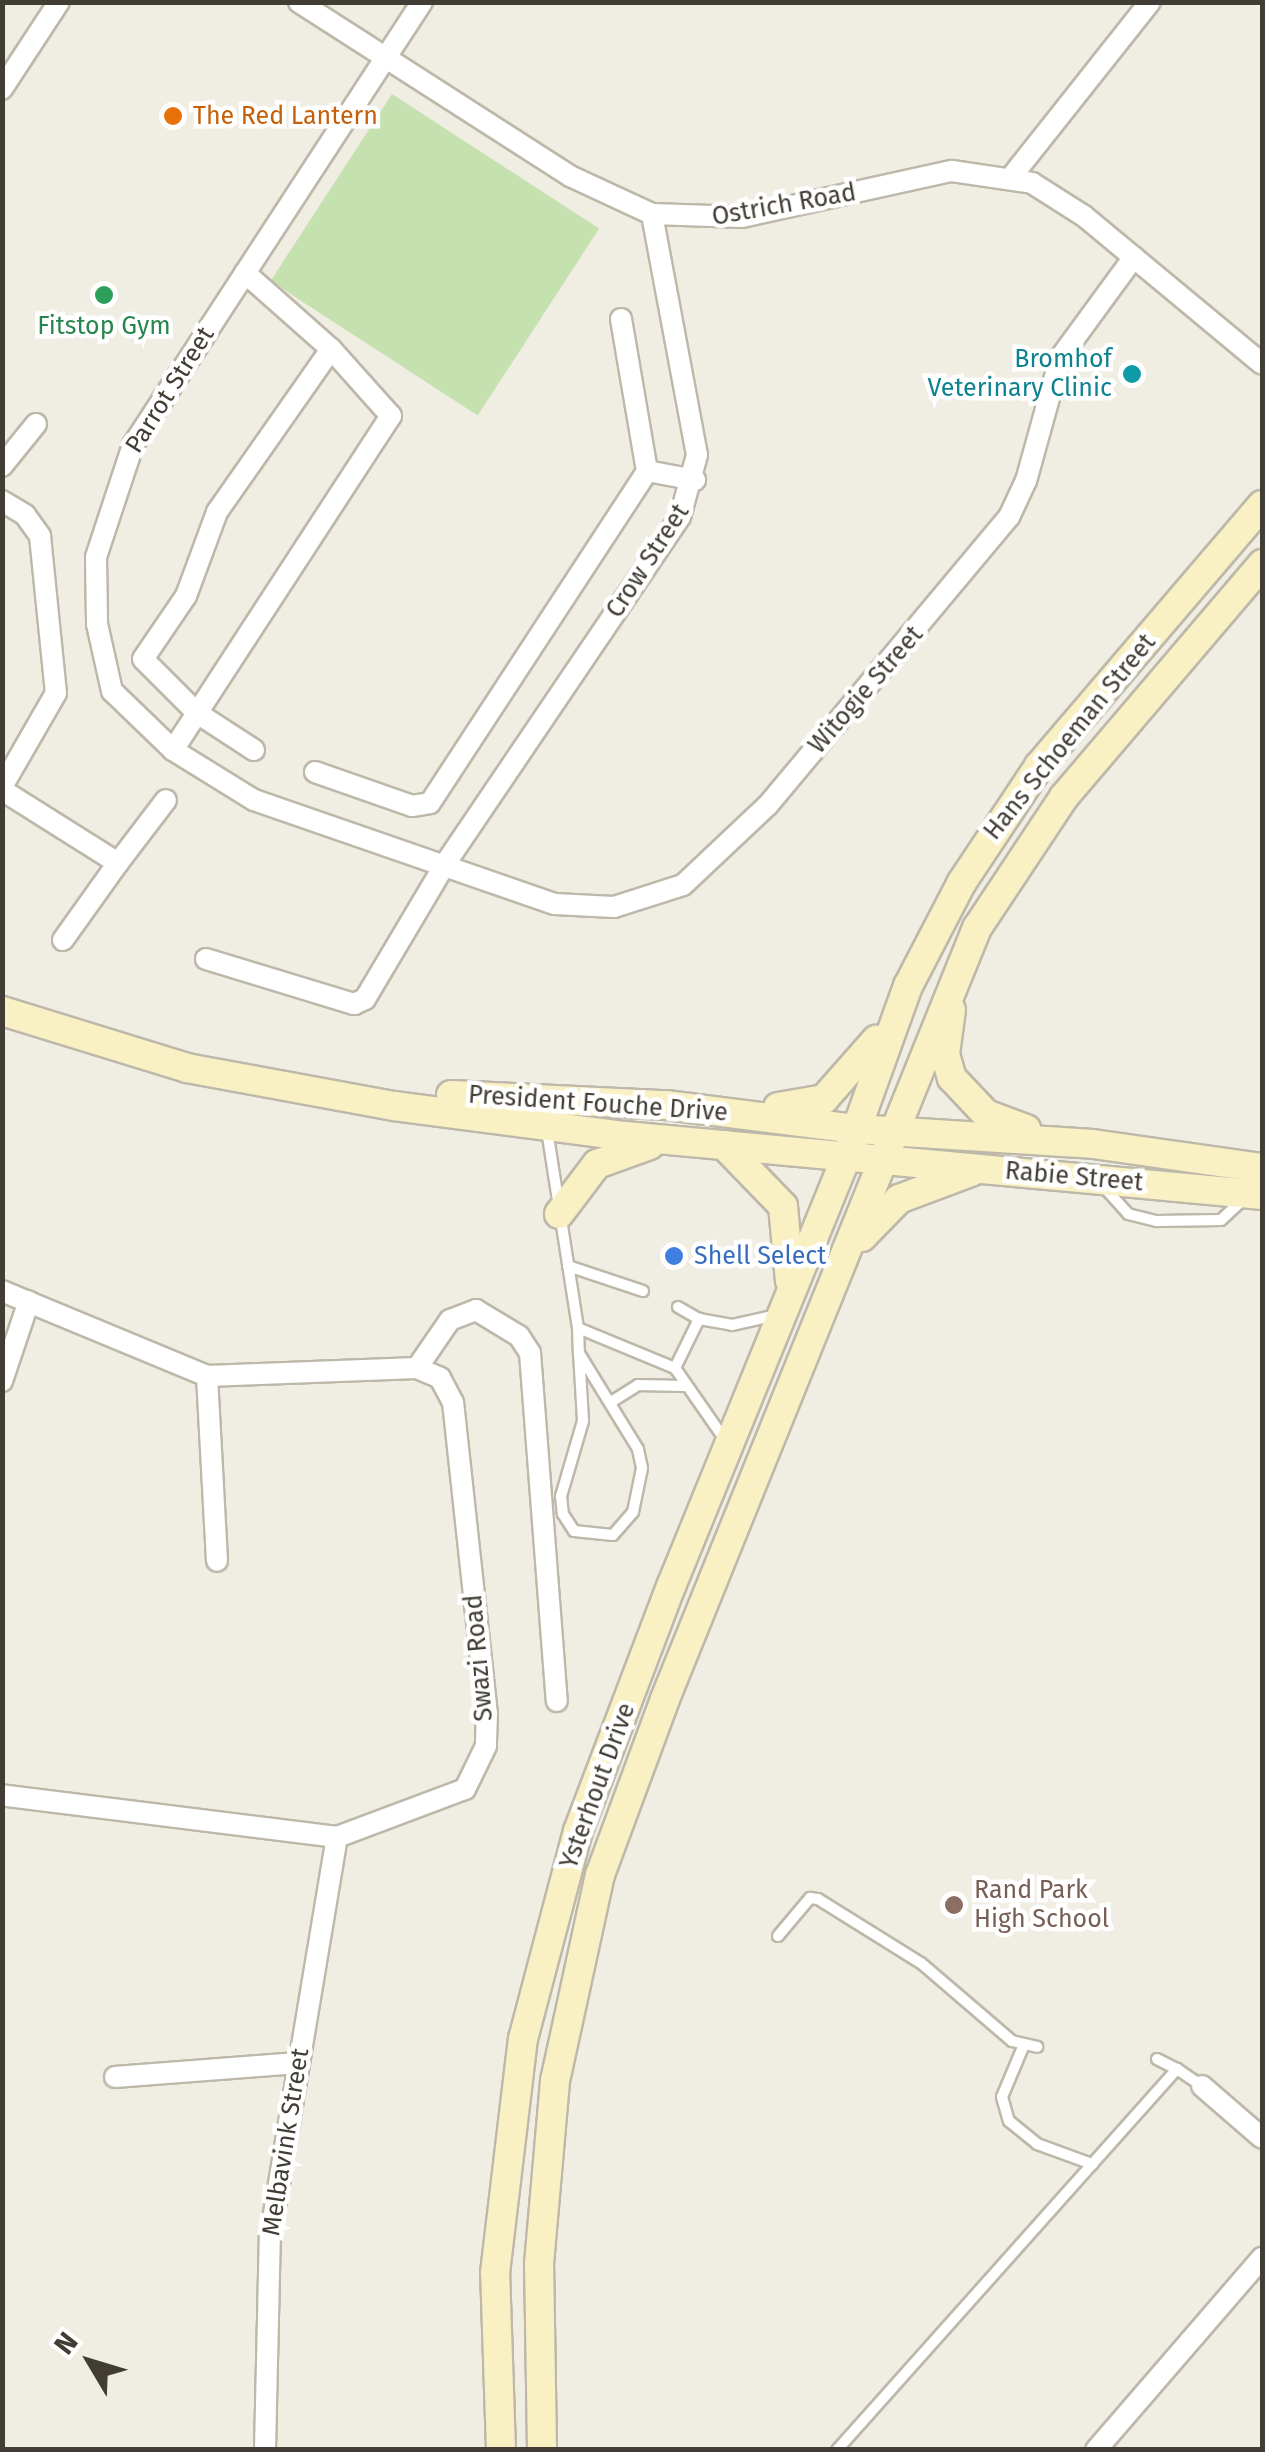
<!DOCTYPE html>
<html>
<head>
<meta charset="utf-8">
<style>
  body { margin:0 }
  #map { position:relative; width:1265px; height:2452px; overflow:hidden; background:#f0ede3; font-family:"Fira Sans",sans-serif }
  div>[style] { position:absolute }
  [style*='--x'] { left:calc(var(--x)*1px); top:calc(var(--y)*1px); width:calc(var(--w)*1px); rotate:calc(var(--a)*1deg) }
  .green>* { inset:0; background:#c5e1af; transform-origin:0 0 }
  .roads { filter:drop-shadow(2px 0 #bdb8aa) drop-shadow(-2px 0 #bdb8aa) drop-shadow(0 2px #bdb8aa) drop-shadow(0 -2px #bdb8aa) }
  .lane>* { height:10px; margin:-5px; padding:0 5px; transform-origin:5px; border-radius:5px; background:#fff }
  .street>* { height:20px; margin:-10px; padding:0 10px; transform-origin:10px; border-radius:10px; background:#fff }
  .secondary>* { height:28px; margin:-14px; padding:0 14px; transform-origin:14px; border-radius:14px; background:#f9f1c4 }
  .dots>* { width:28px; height:28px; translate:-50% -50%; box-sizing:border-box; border:5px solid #fff; border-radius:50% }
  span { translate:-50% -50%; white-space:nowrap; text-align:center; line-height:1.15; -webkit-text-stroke:9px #fff; paint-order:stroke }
  .food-label { font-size:25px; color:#c56008 }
  .left { translate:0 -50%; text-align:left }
  .street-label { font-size:25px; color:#413d34 }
  .leisure-label { font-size:25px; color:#27864d }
  .culture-label { font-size:25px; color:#0d838f }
  .right { translate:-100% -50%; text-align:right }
  .shop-label { font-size:25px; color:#366cbe }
  .education-label { font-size:25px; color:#785e54 }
  .frame { position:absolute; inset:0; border:5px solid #413d34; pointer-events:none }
  .north { position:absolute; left:40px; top:2312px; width:100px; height:100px; -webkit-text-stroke:8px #fff; paint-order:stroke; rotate:308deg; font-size:28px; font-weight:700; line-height:40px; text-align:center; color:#413d34 }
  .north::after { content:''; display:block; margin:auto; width:35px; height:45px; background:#413d34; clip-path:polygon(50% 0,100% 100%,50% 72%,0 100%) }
</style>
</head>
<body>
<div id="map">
  <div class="green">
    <div style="left:392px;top:94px;width:247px;height:223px;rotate:33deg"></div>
  </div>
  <div class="roads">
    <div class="lane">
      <div style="--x:547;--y:1130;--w:200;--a:81.1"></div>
      <div style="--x:578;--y:1328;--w:105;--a:22.4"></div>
      <div style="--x:675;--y:1368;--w:88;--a:55.2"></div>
      <div style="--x:1104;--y:1187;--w:36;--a:48"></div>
      <div style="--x:1128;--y:1214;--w:30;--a:14"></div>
      <div style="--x:1157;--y:1221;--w:64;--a:-0.9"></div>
      <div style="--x:1221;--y:1220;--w:33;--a:-43"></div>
      <div style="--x:568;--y:1266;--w:79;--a:18.4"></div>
      <div style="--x:678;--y:1307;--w:24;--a:30"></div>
      <div style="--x:578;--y:1328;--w:25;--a:88"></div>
      <div style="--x:579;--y:1353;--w:68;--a:86.6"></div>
      <div style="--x:583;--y:1421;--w:78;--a:106.3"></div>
      <div style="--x:561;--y:1496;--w:18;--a:84"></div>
      <div style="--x:563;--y:1514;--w:20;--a:57"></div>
      <div style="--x:574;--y:1531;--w:39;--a:6"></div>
      <div style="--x:613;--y:1535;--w:30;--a:-49"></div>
      <div style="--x:633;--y:1512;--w:45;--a:-78.4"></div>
      <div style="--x:642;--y:1468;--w:19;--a:-102"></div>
      <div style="--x:638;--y:1449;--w:113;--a:-121.6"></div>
      <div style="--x:675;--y:1368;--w:55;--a:-63.9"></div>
      <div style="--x:699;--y:1319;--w:34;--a:10"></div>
      <div style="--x:732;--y:1325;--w:46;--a:-12.5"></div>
      <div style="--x:611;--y:1402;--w:32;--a:-32"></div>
      <div style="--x:638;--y:1385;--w:47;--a:1.2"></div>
      <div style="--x:778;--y:1936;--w:50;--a:-49.9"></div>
      <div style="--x:810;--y:1898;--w:8;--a:7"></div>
      <div style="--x:818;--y:1899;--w:121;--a:31.9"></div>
      <div style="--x:921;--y:1963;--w:120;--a:40.6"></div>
      <div style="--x:1012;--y:2041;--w:26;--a:13"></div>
      <div style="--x:1023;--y:2047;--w:54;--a:112.8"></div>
      <div style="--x:1002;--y:2097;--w:25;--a:74"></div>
      <div style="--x:1009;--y:2121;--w:36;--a:39"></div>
      <div style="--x:1037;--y:2144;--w:59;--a:20"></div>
      <div style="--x:1157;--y:2059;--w:22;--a:27"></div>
      <div style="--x:837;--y:2450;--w:511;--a:-48.25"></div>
      <div style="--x:1177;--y:2069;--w:30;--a:34"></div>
    </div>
    <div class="street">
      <div style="--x:299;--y:2;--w:322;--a:32.7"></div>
      <div style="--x:570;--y:176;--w:90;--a:24.9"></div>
      <div style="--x:652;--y:214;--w:90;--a:1.9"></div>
      <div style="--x:742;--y:217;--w:215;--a:-12.4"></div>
      <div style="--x:952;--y:171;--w:81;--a:8.5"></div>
      <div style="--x:1032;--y:183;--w:62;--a:32.4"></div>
      <div style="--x:1084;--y:216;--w:231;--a:39.7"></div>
      <div style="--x:422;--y:2;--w:529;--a:123.12"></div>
      <div style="--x:133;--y:445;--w:118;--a:108.3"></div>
      <div style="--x:96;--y:557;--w:67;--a:89.1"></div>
      <div style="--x:97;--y:624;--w:69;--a:77.4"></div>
      <div style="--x:112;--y:691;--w:85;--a:44"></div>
      <div style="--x:173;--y:750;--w:95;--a:31.7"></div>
      <div style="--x:254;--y:800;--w:318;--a:19.1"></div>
      <div style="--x:555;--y:904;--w:59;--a:2.9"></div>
      <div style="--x:614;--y:907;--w:72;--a:-17.7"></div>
      <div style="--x:683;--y:885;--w:117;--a:-43.3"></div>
      <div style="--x:768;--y:805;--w:376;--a:-50.1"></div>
      <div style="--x:1009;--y:517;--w:40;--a:-65"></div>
      <div style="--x:1026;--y:481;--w:128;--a:-74.5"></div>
      <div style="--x:1060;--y:358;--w:125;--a:-53.8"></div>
      <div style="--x:2;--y:89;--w:104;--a:-56.8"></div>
      <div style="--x:1012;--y:176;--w:222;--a:-51.6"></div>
      <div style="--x:621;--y:319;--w:154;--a:80.3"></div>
      <div style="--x:647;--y:471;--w:49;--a:10.6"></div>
      <div style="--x:2;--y:466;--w:54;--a:-51"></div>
      <div style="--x:2;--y:501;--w:27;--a:31"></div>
      <div style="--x:25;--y:515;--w:26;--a:54"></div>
      <div style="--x:40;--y:536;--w:158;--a:84.2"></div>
      <div style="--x:56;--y:693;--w:108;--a:119.9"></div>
      <div style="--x:173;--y:750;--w:399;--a:-56.9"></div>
      <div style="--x:391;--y:416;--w:90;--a:-131.8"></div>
      <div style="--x:331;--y:349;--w:115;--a:-138.5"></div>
      <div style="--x:254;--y:750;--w:68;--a:-147"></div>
      <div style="--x:197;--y:713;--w:76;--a:-135"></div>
      <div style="--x:143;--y:659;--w:76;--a:-55.7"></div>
      <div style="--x:186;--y:596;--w:90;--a:-69.7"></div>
      <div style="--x:217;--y:512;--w:199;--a:-55"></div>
      <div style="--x:315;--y:772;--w:103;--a:19.3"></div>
      <div style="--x:412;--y:806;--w:18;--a:-9"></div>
      <div style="--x:430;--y:803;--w:397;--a:-56.8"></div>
      <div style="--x:2;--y:790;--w:137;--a:32.2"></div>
      <div style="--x:118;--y:863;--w:79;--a:-52.7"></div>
      <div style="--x:63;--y:940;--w:95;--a:-54.5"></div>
      <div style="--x:206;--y:959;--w:155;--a:16.9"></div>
      <div style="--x:354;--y:1004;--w:12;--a:-24"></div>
      <div style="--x:365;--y:999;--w:157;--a:-59.3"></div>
      <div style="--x:445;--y:864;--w:419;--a:-55.9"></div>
      <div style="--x:680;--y:517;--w:64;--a:-74.7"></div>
      <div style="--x:697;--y:455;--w:245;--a:-100.6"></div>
      <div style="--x:2;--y:1291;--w:222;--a:22.5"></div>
      <div style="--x:207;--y:1376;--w:210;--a:-2.2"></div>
      <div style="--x:417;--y:1368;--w:25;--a:23"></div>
      <div style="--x:440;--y:1378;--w:27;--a:62"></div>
      <div style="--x:453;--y:1402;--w:313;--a:83.8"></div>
      <div style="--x:487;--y:1713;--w:33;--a:92"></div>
      <div style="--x:486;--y:1746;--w:48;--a:116"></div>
      <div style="--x:465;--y:1789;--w:137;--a:159.4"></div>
      <div style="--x:337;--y:1837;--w:338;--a:-172.9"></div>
      <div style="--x:417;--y:1368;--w:58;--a:-55.5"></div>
      <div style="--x:450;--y:1320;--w:28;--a:-21"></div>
      <div style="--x:476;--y:1310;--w:50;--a:31.2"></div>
      <div style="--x:519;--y:1336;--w:20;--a:57"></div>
      <div style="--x:530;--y:1353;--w:349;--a:85.6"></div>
      <div style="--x:207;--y:1376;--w:185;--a:86.9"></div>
      <div style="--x:2;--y:1381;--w:84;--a:-71.4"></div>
      <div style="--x:115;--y:2077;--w:183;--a:-4.4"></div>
      <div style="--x:1202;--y:2086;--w:79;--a:40.9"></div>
      <div style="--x:265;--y:2450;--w:213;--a:-88.7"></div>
      <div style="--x:270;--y:2237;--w:406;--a:-80.5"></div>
      <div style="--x:1096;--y:2450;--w:254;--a:-49.2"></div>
    </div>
    <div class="secondary">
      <div style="--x:951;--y:1010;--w:44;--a:97.8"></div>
      <div style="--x:945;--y:1054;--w:25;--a:74"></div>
      <div style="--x:952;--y:1078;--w:50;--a:46.6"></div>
      <div style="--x:986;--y:1114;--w:43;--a:20.6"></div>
      <div style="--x:2;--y:1011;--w:194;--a:17.1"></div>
      <div style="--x:187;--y:1068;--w:210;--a:10.4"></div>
      <div style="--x:394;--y:1106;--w:233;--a:7.4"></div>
      <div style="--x:625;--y:1136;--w:640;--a:5.29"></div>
      <div style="--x:451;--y:1095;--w:215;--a:2.7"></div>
      <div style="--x:666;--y:1105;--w:192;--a:7.2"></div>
      <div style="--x:856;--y:1129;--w:237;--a:3.6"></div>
      <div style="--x:1093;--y:1144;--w:171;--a:8.1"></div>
      <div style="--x:778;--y:1107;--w:47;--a:-9.9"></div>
      <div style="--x:824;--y:1099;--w:79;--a:-48.6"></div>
      <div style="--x:724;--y:1145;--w:85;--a:46"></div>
      <div style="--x:783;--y:1206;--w:75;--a:84.7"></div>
      <div style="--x:559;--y:1214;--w:63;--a:-52.8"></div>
      <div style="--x:597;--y:1164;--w:56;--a:-19.7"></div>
      <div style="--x:862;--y:1237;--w:53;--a:-45.8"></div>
      <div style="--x:899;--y:1199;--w:79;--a:-20.7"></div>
      <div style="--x:501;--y:2450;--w:177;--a:-91.9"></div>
      <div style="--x:495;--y:2273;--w:236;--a:-83.2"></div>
      <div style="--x:523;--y:2039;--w:215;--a:-75.2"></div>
      <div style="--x:578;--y:1831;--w:264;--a:-69.2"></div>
      <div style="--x:672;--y:1584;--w:460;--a:-67.8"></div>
      <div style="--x:846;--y:1158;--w:183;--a:-70.2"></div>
      <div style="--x:908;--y:986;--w:117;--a:-62.6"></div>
      <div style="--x:962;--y:882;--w:139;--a:-56.4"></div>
      <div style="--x:1039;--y:766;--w:343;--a:-49.5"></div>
      <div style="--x:542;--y:2450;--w:186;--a:-90.9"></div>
      <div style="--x:539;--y:2264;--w:184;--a:-85"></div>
      <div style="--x:555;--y:2081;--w:211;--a:-77.7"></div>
      <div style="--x:600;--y:1875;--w:188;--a:-69.7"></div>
      <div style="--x:665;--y:1699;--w:832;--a:-67.97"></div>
      <div style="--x:977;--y:928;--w:157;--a:-56.4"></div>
      <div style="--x:1064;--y:797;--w:306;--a:-49.6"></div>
    </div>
  </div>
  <div class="dots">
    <div style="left:173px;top:116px;background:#e8710a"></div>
    <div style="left:104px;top:295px;background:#2e9e5b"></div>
    <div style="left:1132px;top:374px;background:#0f9aa8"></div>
    <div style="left:674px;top:1256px;background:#3f7fe0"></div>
    <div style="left:954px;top:1905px;background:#8d6e63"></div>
  </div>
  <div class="food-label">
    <span class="left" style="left:193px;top:116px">The Red Lantern</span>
  </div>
  <div class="street-label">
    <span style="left:784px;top:205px;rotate:-10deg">Ostrich Road</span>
    <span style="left:170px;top:390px;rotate:-58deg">Parrot Street</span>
    <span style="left:648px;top:561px;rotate:-57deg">Crow Street</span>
    <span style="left:866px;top:690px;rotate:-49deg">Witogie Street</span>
    <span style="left:1070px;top:737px;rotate:-51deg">Hans Schoeman Street</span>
    <span style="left:598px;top:1104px;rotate:4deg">President Fouche Drive</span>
    <span style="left:1074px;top:1177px;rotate:5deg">Rabie Street</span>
    <span style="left:479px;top:1658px;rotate:-95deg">Swazi Road</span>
    <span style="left:598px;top:1786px;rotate:-70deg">Ysterhout Drive</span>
    <span style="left:286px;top:2142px;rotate:-81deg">Melbavink Street</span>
  </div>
  <div class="leisure-label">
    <span style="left:104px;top:326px">Fitstop Gym</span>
  </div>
  <div class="culture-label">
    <span class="right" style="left:1112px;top:374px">Bromhof<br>Veterinary Clinic</span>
  </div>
  <div class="shop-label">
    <span class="left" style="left:694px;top:1256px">Shell Select</span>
  </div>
  <div class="education-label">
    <span class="left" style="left:974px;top:1905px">Rand Park<br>High School</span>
  </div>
  <div class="frame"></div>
  <div class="north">N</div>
</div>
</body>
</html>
